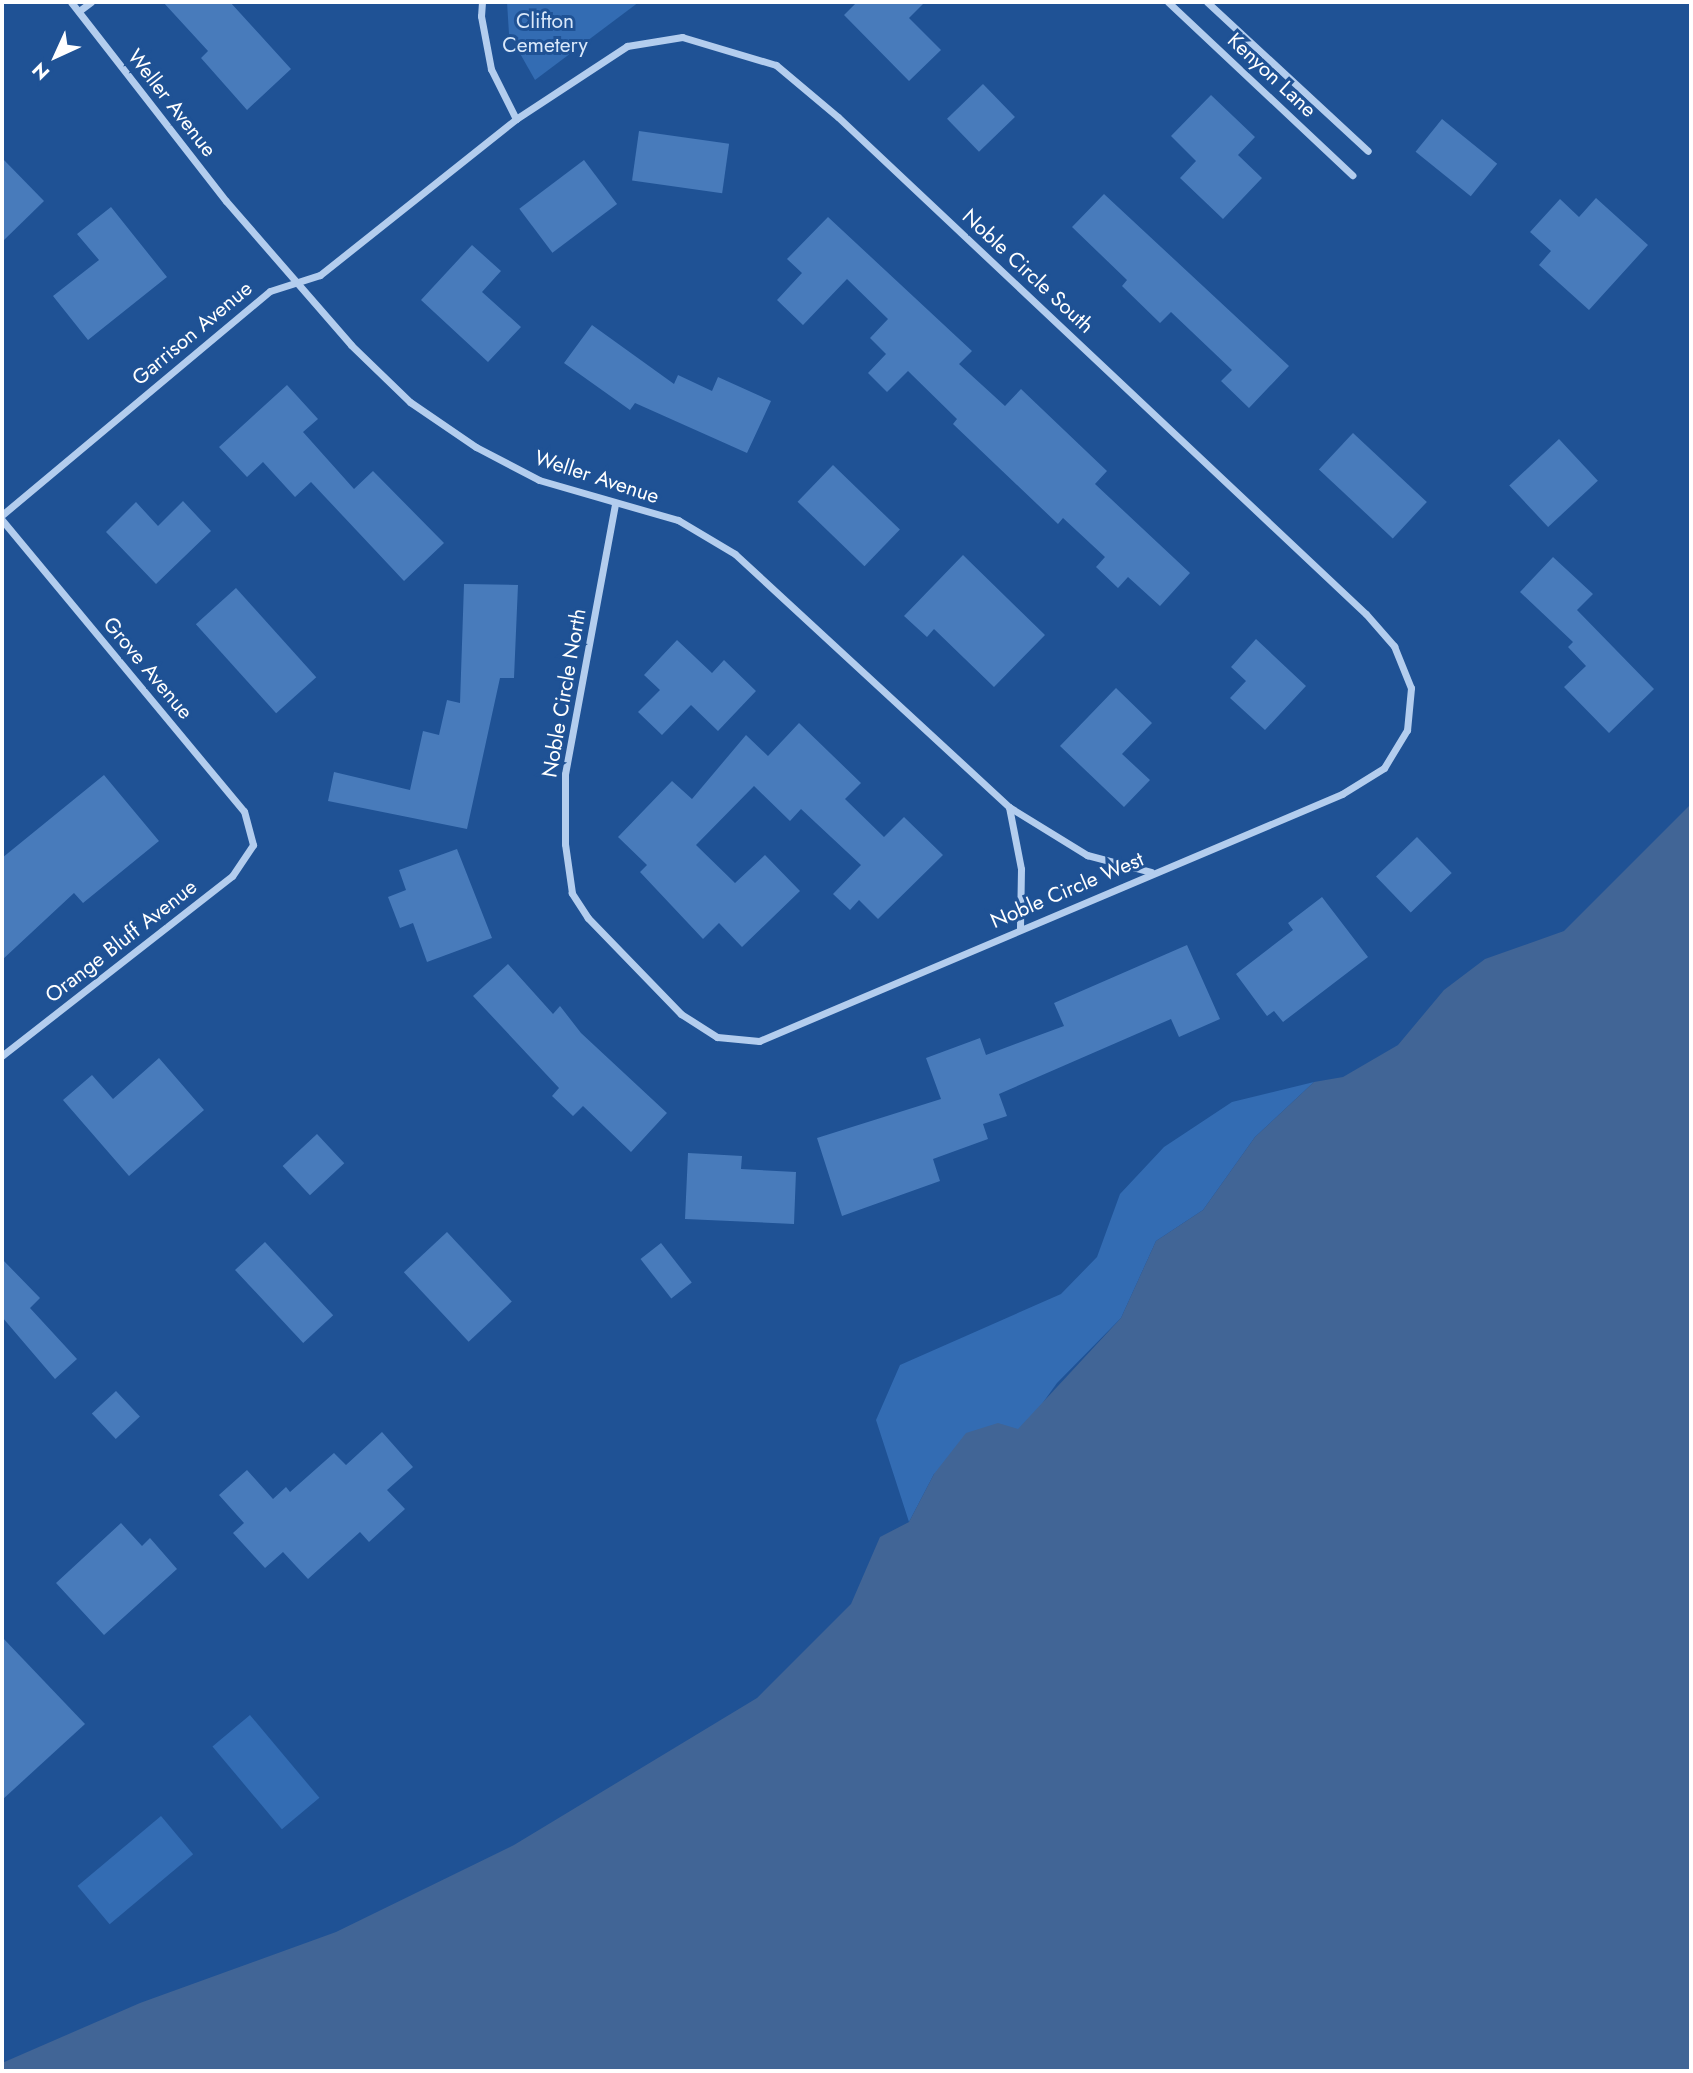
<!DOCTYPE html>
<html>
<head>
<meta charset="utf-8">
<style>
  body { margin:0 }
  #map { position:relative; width:1693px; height:2073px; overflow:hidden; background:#1f5295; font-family:Jost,sans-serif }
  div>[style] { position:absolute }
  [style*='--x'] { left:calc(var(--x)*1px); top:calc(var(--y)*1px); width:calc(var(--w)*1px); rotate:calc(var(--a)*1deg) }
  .green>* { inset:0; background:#336cb3; transform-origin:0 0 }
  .water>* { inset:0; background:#416596 }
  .building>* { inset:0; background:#487bbb; transform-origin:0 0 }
  .street>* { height:7px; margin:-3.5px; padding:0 3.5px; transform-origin:3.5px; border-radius:3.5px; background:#b3cdee }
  span { translate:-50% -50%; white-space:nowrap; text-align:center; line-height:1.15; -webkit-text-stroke:6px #1f5295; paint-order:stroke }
  .park-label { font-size:21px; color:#d9e8fa }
  .street-label { font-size:21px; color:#fff }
  .frame { position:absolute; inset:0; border:4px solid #fff; pointer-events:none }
  .north { position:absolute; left:21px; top:21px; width:70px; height:70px; -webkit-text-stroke:5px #1f5295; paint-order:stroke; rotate:225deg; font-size:19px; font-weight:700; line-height:28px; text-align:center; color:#fff }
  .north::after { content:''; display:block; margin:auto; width:24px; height:32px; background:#fff; clip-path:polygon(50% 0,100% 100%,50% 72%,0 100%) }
</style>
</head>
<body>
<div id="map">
  <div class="green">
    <div style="clip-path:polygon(507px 2px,639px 2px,535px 80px,509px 34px)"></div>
    <div style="clip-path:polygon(1314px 1082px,1255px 1137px,1203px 1210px,1156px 1241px,1121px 1318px,1057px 1383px,1034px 1415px,1018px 1430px,934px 1474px,909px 1522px,876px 1420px,900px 1365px,1061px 1294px,1097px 1257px,1120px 1194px,1164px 1147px,1232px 1102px)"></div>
    <div style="left:250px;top:1715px;width:108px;height:49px;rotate:50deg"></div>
    <div style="left:161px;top:1816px;width:50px;height:109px;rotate:50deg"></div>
  </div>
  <div class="water">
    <div style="clip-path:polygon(1691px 804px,1691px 2071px,2px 2071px,2px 2063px,140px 2003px,336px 1932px,514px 1845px,757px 1698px,851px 1604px,880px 1537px,909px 1522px,934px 1474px,966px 1433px,998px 1423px,1018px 1429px,1121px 1318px,1156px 1241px,1203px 1210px,1255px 1137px,1314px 1082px,1343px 1077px,1398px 1045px,1444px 990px,1485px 959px,1564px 931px)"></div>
  </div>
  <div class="building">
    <div style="clip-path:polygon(163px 2px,230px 2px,291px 69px,247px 110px,201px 58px,208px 51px)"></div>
    <div style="clip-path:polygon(857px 2px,925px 2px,909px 18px,941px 50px,909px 81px,844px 15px)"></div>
    <div style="left:983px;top:84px;width:46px;height:50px;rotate:46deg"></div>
    <div style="clip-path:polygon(1211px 95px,1255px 137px,1238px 155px,1262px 178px,1223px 219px,1180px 178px,1196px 161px,1171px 136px)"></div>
    <div style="left:1442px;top:119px;width:71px;height:42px;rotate:39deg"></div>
    <div style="left:639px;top:131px;width:91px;height:50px;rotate:8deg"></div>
    <div style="clip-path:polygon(2px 158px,44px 201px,2px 242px)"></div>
    <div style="left:584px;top:160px;width:55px;height:81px;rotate:53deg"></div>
    <div style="clip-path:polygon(1104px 194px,1289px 366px,1249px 408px,1221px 381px,1232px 370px,1171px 312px,1160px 323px,1122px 286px,1127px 280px,1072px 227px)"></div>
    <div style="clip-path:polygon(1596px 198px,1648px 245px,1589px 310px,1539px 265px,1551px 251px,1530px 232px,1560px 199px,1579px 217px)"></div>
    <div style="clip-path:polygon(111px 207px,167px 277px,88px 340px,53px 296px,99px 260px,77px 234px)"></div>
    <div style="clip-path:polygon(828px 217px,972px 351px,959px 364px,1005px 406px,1021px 389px,1107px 471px,1095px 484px,1190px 573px,1160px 606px,1128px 577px,1118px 588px,1096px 567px,1105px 557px,1063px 518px,1058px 524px,953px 424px,957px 419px,908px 371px,887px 392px,868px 373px,886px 354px,870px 338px,888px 319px,847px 279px,803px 325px,777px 300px,802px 273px,787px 259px)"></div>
    <div style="clip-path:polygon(472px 245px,501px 271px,482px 292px,521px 327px,488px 362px,421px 300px)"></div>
    <div style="clip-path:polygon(592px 325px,674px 384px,678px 375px,712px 391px,718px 377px,771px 401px,747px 453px,635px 403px,630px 410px,564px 363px)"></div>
    <div style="clip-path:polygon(287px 385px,318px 419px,303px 432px,354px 489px,373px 471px,444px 543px,404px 581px,311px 482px,295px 497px,263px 462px,247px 477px,219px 447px)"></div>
    <div style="left:1353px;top:433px;width:101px;height:50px;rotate:43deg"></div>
    <div style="left:1559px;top:439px;width:57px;height:68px;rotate:47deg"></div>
    <div style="left:833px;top:465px;width:93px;height:51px;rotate:44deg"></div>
    <div style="clip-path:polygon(183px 501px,211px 531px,156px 584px,106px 532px,136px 502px,158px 526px)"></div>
    <div style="clip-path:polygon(963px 555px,1045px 635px,994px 687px,934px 629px,927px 637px,904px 616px)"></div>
    <div style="clip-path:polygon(1553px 557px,1593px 594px,1577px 610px,1654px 689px,1609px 733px,1564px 687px,1586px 666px,1568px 647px,1573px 642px,1520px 592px)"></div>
    <div style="clip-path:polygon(464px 584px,518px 585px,514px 678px,500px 678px,467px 829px,328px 801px,334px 772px,410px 790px,423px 731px,439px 735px,447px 700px,460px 703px)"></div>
    <div style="left:236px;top:588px;width:120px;height:54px;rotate:48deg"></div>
    <div style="clip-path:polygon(1256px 639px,1306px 686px,1265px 730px,1230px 698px,1246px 681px,1231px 667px)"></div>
    <div style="clip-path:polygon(677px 640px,712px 673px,724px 660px,756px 691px,718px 731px,691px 705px,662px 735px,638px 712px,660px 690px,644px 675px)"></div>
    <div style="clip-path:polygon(1116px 688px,1152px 723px,1122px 754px,1150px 780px,1124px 807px,1060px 746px)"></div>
    <div style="clip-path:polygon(799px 723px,861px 783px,845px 799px,884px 837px,904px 817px,943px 855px,878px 919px,859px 900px,850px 910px,833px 894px,861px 865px,801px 809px,790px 821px,754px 786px,696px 845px,735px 883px,765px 855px,800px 891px,742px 947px,719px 923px,703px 939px,640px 872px,647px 865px,618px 837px,672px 781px,692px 799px,746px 735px,768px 756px)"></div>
    <div style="clip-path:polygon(104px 775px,159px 841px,83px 903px,74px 893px,2px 960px,2px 858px)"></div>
    <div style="left:1417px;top:837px;width:50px;height:57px;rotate:46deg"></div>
    <div style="clip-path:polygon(457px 849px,492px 938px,427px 962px,413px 923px,400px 928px,388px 897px,406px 890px,399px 870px)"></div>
    <div style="clip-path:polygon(1322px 897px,1368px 957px,1283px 1022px,1274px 1011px,1267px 1016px,1236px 974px,1293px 930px,1288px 923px)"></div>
    <div style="clip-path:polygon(1187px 945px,1220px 1019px,1179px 1037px,1171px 1019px,999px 1094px,1007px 1116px,983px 1124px,988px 1139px,933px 1159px,940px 1181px,842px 1216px,817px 1138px,941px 1099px,926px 1058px,980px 1038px,986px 1055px,1064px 1026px,1054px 1003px)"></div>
    <div style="clip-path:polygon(508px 964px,553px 1014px,560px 1006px,581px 1033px,667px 1113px,631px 1152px,583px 1106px,573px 1116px,552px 1096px,559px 1088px,473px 996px)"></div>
    <div style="clip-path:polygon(159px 1058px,204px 1110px,129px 1176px,63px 1100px,92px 1075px,113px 1099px)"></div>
    <div style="left:317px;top:1134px;width:40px;height:47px;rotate:47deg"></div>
    <div style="clip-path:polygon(688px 1153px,742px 1156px,741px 1169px,796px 1172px,794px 1224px,685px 1219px)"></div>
    <div style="left:447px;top:1232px;width:95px;height:59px;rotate:47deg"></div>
    <div style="left:265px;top:1242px;width:100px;height:41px;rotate:47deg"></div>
    <div style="left:661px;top:1243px;width:50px;height:26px;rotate:52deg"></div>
    <div style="clip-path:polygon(2px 1259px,40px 1298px,30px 1308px,77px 1359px,55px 1379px,2px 1317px)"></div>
    <div style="left:116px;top:1391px;width:35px;height:33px;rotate:47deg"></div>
    <div style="clip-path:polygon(382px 1432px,413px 1467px,387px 1490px,405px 1509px,369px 1542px,360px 1532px,308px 1579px,283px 1552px,265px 1568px,233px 1533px,244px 1523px,219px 1495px,247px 1470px,273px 1499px,286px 1487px,290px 1492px,334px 1453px,346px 1465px)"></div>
    <div style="clip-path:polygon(121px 1523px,142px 1546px,150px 1538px,177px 1569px,104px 1635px,56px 1583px)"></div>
    <div style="clip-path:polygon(2px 1637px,85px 1724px,2px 1800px)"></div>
  </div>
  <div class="street">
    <div style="--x:71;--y:2;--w:252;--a:52.1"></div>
    <div style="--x:226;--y:201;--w:191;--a:49"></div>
    <div style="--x:351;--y:345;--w:82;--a:44"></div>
    <div style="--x:410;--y:402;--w:80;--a:34.3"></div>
    <div style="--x:476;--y:447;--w:71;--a:27.6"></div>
    <div style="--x:539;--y:480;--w:145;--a:16.1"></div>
    <div style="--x:678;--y:520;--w:66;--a:30.8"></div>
    <div style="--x:735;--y:554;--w:373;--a:42.7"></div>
    <div style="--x:1009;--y:807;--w:92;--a:31.6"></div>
    <div style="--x:1087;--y:855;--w:66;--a:14.9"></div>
    <div style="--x:482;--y:2;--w:14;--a:94"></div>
    <div style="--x:481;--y:16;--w:54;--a:79.3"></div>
    <div style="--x:491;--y:69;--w:56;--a:63.4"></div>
    <div style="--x:1168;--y:2;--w:253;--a:43.2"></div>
    <div style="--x:1207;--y:2;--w:219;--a:42.8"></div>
    <div style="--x:79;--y:11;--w:15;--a:-37"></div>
    <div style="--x:2;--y:515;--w:349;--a:-39.9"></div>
    <div style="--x:270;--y:291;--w:52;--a:-17.7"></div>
    <div style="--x:320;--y:275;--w:251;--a:-38.5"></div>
    <div style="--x:516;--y:119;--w:133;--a:-33.3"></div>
    <div style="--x:627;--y:46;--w:56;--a:-9.3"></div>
    <div style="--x:682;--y:37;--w:98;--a:16.6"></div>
    <div style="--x:776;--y:65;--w:81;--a:40"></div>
    <div style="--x:838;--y:117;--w:725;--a:43.27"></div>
    <div style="--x:1366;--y:614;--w:43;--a:48.8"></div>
    <div style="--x:1394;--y:646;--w:45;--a:68"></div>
    <div style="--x:1411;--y:688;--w:42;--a:95.4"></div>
    <div style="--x:1407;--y:730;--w:44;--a:121.2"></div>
    <div style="--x:1384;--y:768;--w:49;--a:148.2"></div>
    <div style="--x:1342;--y:794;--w:633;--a:157.04"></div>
    <div style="--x:759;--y:1041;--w:42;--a:-174.6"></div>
    <div style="--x:717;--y:1037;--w:43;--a:-147.4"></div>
    <div style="--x:681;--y:1014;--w:134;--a:-134.1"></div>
    <div style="--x:588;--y:918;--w:30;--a:-123"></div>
    <div style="--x:572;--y:893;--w:49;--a:-98.1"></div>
    <div style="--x:565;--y:844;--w:70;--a:-90"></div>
    <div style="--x:565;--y:774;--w:275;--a:-79.5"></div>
    <div style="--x:2;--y:520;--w:378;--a:50.3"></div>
    <div style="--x:244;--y:811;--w:35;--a:75"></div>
    <div style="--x:253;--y:845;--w:37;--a:124"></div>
    <div style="--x:232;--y:876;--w:292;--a:142"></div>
    <div style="--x:1009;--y:807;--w:63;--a:79"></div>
    <div style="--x:1021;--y:869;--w:60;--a:91"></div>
  </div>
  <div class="park-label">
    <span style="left:545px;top:33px">Clifton<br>Cemetery</span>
  </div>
  <div class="street-label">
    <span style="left:1272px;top:75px;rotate:43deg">Kenyon Lane</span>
    <span style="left:172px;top:103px;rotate:52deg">Weller Avenue</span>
    <span style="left:1028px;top:271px;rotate:43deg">Noble Circle South</span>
    <span style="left:192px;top:333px;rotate:-40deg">Garrison Avenue</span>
    <span style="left:597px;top:477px;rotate:18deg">Weller Avenue</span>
    <span style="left:148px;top:668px;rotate:50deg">Grove Avenue</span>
    <span style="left:564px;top:693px;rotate:-80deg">Noble Circle North</span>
    <span style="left:1067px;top:890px;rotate:-23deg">Noble Circle West</span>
    <span style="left:121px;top:941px;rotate:-38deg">Orange Bluff Avenue</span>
  </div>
  <div class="frame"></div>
  <div class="north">N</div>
</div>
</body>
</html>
